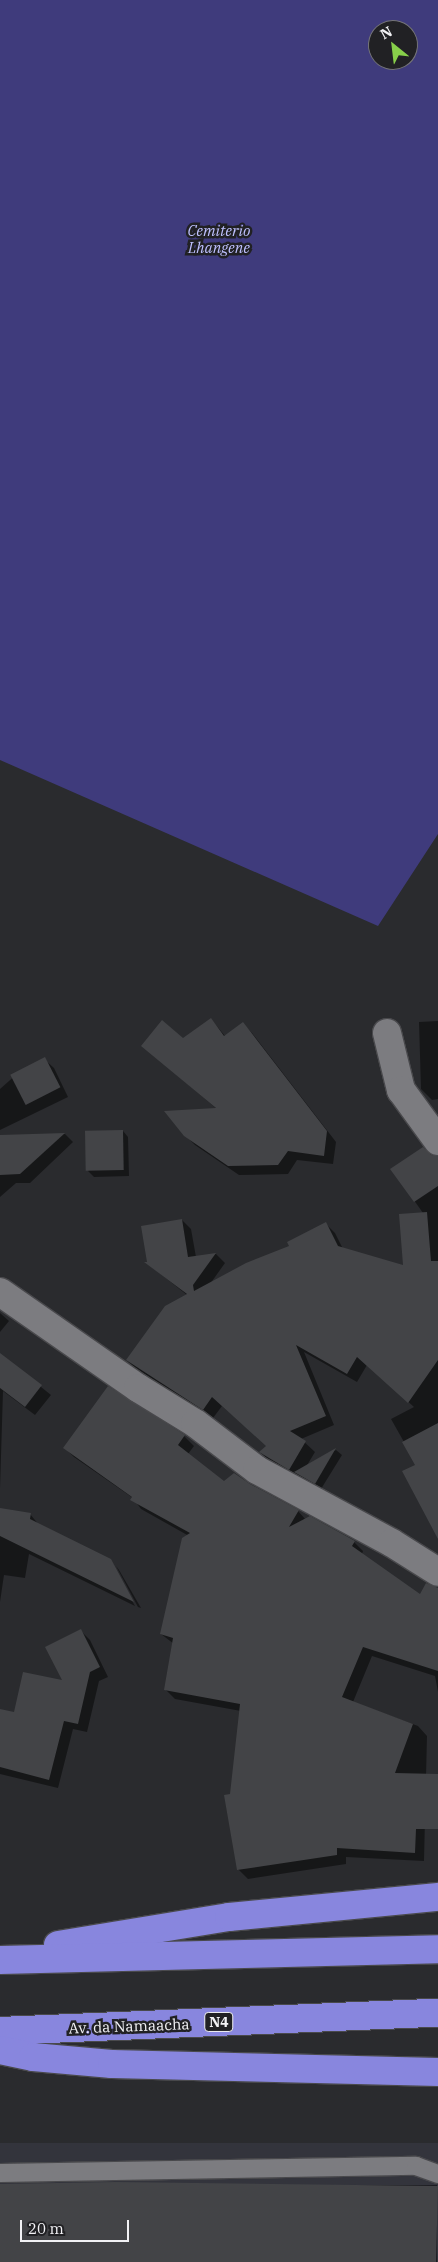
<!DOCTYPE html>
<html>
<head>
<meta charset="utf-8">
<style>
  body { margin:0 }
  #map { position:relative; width:438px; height:2262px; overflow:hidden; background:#2a2b2e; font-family:"IBM Plex Serif",serif }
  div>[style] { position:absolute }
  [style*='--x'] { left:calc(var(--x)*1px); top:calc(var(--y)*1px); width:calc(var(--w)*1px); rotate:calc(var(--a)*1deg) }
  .built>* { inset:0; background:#33343c; transform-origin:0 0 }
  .green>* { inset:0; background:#3f3b7c }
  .shadow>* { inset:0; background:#0007; transform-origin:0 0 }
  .building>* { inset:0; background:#434447; transform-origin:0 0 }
  .roads { filter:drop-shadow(1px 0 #49494c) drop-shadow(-1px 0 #49494c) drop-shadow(0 1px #49494c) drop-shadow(0 -1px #49494c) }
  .lane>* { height:18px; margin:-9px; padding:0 9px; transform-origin:9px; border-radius:9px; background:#7c7c80 }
  .street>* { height:28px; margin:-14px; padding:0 14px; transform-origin:14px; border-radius:14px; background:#7c7c80 }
  .highway>* { height:28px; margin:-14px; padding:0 14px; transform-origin:14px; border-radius:14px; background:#8886de }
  span { translate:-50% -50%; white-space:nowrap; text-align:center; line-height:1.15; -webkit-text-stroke:5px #212124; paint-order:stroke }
  .shield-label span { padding:1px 4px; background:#212124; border:1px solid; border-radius:4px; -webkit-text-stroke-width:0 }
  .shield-label { font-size:14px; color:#f2f2f5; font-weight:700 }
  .park-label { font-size:15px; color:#bec0fe; font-style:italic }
  .street-label { font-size:15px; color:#f2f2f5 }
  .north { position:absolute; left:368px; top:20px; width:50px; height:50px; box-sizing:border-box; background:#212124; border:1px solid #757578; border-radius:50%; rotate:331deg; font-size:14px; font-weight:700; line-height:20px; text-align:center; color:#f2f2f5 }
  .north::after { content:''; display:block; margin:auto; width:18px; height:22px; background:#87cf4a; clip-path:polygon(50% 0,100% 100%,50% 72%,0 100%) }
  .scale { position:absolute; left:20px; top:2220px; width:109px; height:22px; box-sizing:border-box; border:2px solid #f2f2f5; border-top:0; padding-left:6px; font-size:15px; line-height:18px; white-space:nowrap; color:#f2f2f5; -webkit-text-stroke:4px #212124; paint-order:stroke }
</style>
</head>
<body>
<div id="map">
  <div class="built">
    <div style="left:0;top:2143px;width:438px;height:119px"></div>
  </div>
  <div class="green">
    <div style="clip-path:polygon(evenodd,0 0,438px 0,438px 834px,378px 926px,0 760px,0 0,378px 30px,408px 30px,408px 60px,378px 60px,378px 30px)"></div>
  </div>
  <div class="shadow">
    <div style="clip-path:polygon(211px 1019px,225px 1036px,243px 1024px,252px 1033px,336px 1142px,333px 1164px,297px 1160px,288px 1174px,239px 1175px,195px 1145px,185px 1135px,217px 1109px,143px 1046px,183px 1039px)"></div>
    <div style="clip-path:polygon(438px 1021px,438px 1099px,432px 1100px,421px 1089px,419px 1022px)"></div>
    <div style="clip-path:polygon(44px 1059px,54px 1068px,68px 1097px,0 1130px,0 1089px,18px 1073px)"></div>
    <div style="clip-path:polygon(123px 1131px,128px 1137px,129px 1176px,94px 1177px,88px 1171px)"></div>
    <div style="clip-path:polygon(65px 1134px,73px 1142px,30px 1183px,16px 1183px,0 1197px,0 1137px)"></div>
    <div style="clip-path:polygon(438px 1166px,438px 1536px,417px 1465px,391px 1419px,414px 1407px,367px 1365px,357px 1382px,304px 1352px,334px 1425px,301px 1439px,315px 1452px,306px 1467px,336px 1450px,342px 1455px,321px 1489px,270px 1461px,260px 1452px,267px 1446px,222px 1406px,213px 1418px,137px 1370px,127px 1360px,187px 1295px,147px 1263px,182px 1220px,191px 1229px,196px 1257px,216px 1254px,225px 1263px,210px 1284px,291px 1247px,326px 1224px,335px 1233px,343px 1249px,405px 1267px,423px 1213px,392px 1169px)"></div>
    <div style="clip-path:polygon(0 1313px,9px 1321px,0 1332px)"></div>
    <div style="clip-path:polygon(0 1354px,51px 1395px,35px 1415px,3px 1391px,0 1489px)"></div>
    <div style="clip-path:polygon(108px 1388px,184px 1436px,194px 1446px,188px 1454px,224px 1483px,249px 1485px,298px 1511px,306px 1520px,354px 1542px,363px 1551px,362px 1554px,420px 1596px,438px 1589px,438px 1692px,435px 1676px,372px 1656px,353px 1702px,418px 1726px,427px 1736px,424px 1861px,346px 1857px,346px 1864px,248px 1879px,238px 1869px,231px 1795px,241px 1711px,175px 1699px,165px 1689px,174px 1644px,161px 1634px,189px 1536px,141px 1509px,133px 1498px,74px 1457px,65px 1448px)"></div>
    <div style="clip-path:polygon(0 1510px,30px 1514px,39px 1525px,110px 1560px,114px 1565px,112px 1565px,135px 1606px,29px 1554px,25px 1578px,4px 1575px,0 1602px)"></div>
    <div style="clip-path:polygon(116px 1566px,119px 1570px,141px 1608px,138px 1607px)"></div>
    <div style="clip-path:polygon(81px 1631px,90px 1640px,108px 1677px,99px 1681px,87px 1732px,73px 1729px,58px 1788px,0 1774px,0 1710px,14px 1714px,64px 1682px)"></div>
    <div style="left:0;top:2185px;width:437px;height:77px"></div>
  </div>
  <div class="building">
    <div style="clip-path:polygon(211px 1018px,224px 1036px,243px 1022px,327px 1131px,324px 1156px,288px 1151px,278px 1165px,228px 1166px,184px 1136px,164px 1111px,216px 1108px,141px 1046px,162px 1020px,183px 1038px)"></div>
    <div style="left:45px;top:1057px;width:34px;height:39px;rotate:63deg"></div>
    <div style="left:123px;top:1130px;width:40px;height:38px;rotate:89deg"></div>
    <div style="clip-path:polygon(65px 1133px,20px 1174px,0 1175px,0 1135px)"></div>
    <div style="clip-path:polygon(423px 1147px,431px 1155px,438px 1156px,438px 1186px,414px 1202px,390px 1169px)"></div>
    <div style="clip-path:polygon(427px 1212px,431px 1261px,438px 1261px,438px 1360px,408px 1403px,357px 1357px,347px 1374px,296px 1345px,326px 1416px,290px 1431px,306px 1441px,289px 1470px,259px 1452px,266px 1446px,212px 1397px,203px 1410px,126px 1360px,165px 1306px,187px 1294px,144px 1262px,147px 1262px,141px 1226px,182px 1219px,188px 1257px,216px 1253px,193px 1285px,194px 1291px,246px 1263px,289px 1246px,287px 1242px,326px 1222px,338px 1246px,403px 1265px,399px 1214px)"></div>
    <div style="clip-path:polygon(0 1353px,42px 1385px,25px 1407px,0 1388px)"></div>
    <div style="clip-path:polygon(108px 1386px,185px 1435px,178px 1445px,224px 1481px,234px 1473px,250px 1484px,299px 1510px,289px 1527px,310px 1516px,355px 1541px,352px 1546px,420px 1594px,426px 1583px,438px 1588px,438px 1671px,363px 1647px,342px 1697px,413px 1724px,395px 1773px,438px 1774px,438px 1829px,416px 1829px,415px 1853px,337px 1848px,337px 1855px,237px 1870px,224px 1795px,230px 1794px,240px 1704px,164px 1690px,173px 1638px,160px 1634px,182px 1538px,190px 1533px,130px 1500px,132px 1497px,63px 1448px)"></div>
    <div style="clip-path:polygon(438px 1423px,438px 1539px,402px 1471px,415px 1465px,402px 1442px)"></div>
    <div style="clip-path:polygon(336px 1448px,315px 1484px,294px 1472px)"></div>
    <div style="clip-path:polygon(0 1508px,31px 1513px,30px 1519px,111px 1559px,134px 1602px,0 1536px)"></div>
    <div style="clip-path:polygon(81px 1629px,100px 1667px,90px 1672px,78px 1724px,64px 1721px,49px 1780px,0 1767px,0 1709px,14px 1712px,23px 1672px,62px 1680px,45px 1647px)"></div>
    <div style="clip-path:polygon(116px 2182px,438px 2186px,436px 2262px,0 2262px,0 2184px)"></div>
  </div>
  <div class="roads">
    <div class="lane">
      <div style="--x:0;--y:2173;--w:416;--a:-1"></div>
      <div style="--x:416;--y:2166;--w:23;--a:20"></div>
    </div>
    <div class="street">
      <div style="--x:387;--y:1033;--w:59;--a:76.2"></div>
      <div style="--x:401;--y:1090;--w:63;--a:54"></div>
      <div style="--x:0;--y:1292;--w:168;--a:34.8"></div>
      <div style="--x:138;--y:1388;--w:67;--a:31.6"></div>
      <div style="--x:195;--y:1423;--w:78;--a:37.2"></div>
      <div style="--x:257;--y:1470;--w:153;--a:28.4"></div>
      <div style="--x:392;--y:1543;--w:54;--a:32.2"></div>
    </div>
    <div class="highway">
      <div style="--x:58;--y:1945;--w:173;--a:-9.3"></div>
      <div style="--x:229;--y:1917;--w:210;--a:-5.5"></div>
      <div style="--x:0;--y:1960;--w:438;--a:-1.4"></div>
      <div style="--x:0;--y:2031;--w:438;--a:-2.4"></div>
      <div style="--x:0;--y:2050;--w:34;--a:12"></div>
      <div style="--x:33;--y:2057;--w:79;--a:5.1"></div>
      <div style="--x:112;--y:2064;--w:326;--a:1.4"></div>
    </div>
  </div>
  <div class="shield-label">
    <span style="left:219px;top:2022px">N4</span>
  </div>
  <div class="park-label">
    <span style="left:219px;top:239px">Cemiterio<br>Lhangene</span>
  </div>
  <div class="street-label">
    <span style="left:129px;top:2026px;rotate:-2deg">Av. da Namaacha</span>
  </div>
  <div class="north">N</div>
  <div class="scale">20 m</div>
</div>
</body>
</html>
